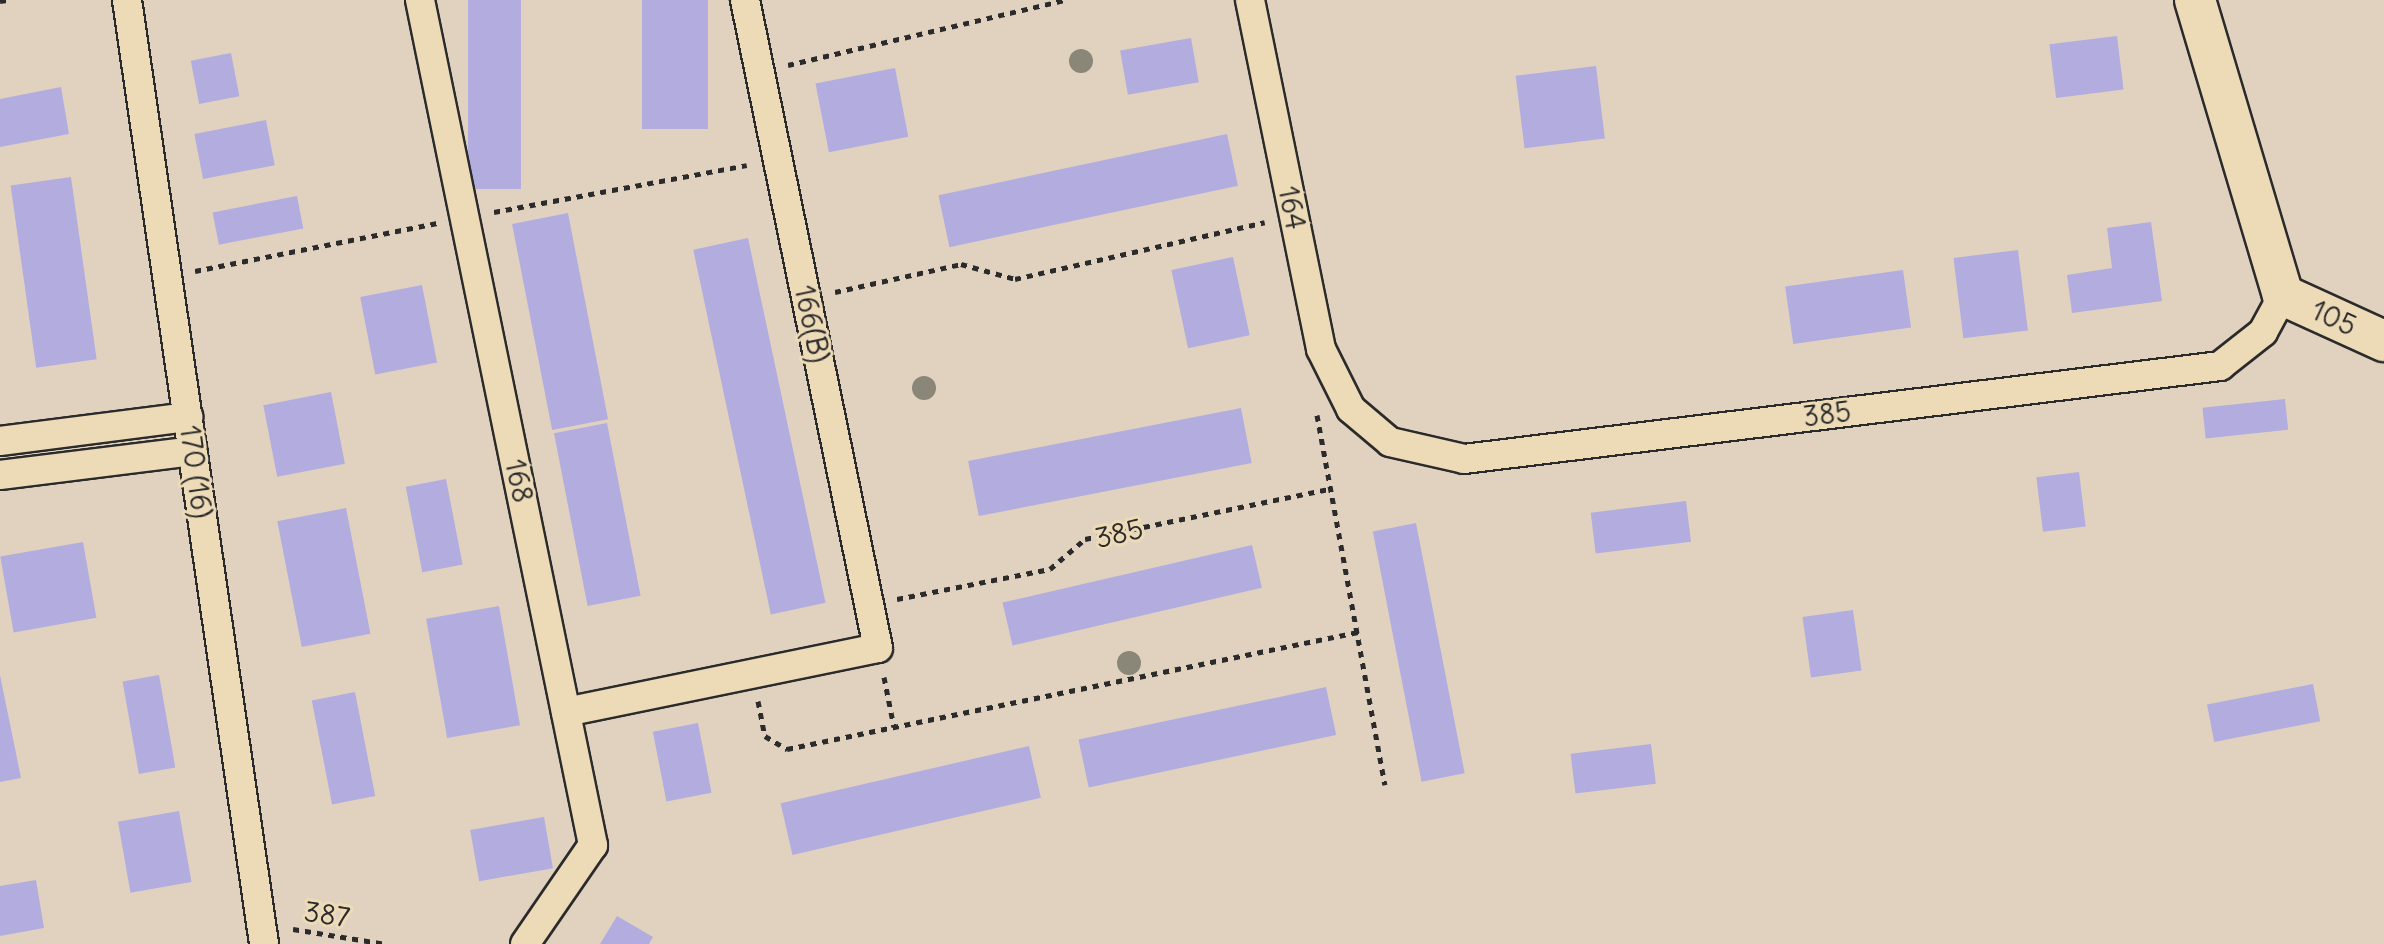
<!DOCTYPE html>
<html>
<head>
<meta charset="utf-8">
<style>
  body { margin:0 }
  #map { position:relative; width:2384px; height:944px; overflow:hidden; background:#e1d2c0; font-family:Delius,sans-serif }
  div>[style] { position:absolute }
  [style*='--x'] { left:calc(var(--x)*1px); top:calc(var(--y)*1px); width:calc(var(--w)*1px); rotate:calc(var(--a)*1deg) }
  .building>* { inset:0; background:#b2adde; transform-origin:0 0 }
  .path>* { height:5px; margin-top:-2.5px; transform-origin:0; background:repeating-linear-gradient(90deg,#2b2b2b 0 6px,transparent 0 12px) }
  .roads { filter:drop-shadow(2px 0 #2b2b2b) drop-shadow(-2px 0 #2b2b2b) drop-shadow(0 2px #2b2b2b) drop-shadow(0 -2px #2b2b2b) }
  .street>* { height:28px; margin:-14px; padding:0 14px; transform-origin:14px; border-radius:14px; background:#eddbb8 }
  .secondary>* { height:40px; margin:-20px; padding:0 20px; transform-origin:20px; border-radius:20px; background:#eddbb8 }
  .trees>* { width:24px; height:24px; margin:-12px; border-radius:50%; background:#8a8678 }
  span { translate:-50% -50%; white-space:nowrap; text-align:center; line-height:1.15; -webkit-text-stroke:6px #eddbb8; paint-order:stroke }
  .street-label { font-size:28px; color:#2b2b2b }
</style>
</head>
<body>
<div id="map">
  <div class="building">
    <div style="left:468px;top:0;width:53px;height:189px"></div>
    <div style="left:642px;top:0;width:66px;height:129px"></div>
    <div style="left:2117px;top:36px;width:54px;height:68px;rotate:83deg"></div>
    <div style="left:1191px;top:38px;width:45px;height:72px;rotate:80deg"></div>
    <div style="left:231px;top:53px;width:44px;height:41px;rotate:79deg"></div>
    <div style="left:1596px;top:66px;width:73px;height:81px;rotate:83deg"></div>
    <div style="left:895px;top:68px;width:70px;height:81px;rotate:79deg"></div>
    <div style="clip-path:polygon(61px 87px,69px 134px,0 147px,0 99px)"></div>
    <div style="left:266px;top:120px;width:46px;height:73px;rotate:79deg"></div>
    <div style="left:1227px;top:134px;width:53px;height:295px;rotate:78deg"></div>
    <div style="left:71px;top:177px;width:184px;height:61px;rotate:82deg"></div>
    <div style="left:297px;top:196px;width:33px;height:86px;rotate:79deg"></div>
    <div style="left:568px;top:213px;width:210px;height:57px;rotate:79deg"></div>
    <div style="clip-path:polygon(2151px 222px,2162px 301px,2072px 313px,2067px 275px,2112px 268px,2107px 228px)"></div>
    <div style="left:748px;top:238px;width:373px;height:56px;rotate:78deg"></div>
    <div style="left:2018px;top:250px;width:81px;height:65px;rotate:83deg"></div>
    <div style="left:1233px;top:257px;width:80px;height:63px;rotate:78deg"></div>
    <div style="left:1903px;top:270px;width:58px;height:119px;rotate:82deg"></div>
    <div style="left:422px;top:285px;width:79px;height:63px;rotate:79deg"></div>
    <div style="left:331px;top:392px;width:73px;height:69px;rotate:79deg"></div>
    <div style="left:2285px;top:399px;width:31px;height:83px;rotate:84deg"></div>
    <div style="left:1241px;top:408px;width:56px;height:278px;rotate:79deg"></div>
    <div style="left:607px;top:423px;width:176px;height:54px;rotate:79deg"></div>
    <div style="left:2079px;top:472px;width:55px;height:43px;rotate:83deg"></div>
    <div style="left:446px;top:479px;width:87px;height:41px;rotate:79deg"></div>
    <div style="left:1686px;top:501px;width:41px;height:96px;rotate:83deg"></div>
    <div style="left:346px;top:508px;width:128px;height:70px;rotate:79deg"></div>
    <div style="left:1416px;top:523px;width:255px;height:44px;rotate:79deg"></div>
    <div style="left:83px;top:542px;width:77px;height:84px;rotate:80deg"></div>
    <div style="left:1252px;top:545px;width:44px;height:256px;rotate:77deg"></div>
    <div style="left:499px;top:606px;width:121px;height:74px;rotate:80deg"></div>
    <div style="left:1853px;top:610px;width:61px;height:51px;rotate:82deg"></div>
    <div style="clip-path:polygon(0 675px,21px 778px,0 782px)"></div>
    <div style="left:159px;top:675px;width:94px;height:37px;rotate:80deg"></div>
    <div style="left:2313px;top:684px;width:38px;height:108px;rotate:79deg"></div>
    <div style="left:1326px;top:687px;width:49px;height:253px;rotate:78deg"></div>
    <div style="left:355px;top:692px;width:106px;height:44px;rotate:79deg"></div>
    <div style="left:698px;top:723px;width:71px;height:46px;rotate:79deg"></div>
    <div style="left:1651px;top:744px;width:40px;height:81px;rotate:83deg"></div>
    <div style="left:1029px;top:746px;width:53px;height:255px;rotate:77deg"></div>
    <div style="left:179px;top:811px;width:72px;height:62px;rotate:80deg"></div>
    <div style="left:544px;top:817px;width:52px;height:75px;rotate:80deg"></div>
    <div style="clip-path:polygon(36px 880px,44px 928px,0 936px,0 886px)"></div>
    <div style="clip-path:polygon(617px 916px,653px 937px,649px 944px,600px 944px)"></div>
  </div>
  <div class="path">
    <div style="--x:0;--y:1;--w:7;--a:-8"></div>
    <div style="--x:788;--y:65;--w:285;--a:-13.2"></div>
    <div style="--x:494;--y:212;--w:257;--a:-10.5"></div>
    <div style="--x:195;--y:271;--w:247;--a:-11.2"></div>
    <div style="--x:835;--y:292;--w:129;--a:-12.5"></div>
    <div style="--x:961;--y:264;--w:56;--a:15.5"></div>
    <div style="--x:1015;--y:279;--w:256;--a:-12.8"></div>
    <div style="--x:1317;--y:415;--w:376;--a:79.6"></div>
    <div style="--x:897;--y:599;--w:156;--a:-11.1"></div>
    <div style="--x:1050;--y:569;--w:46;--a:-40.6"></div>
    <div style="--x:1085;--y:539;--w:249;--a:-11.6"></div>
    <div style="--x:884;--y:677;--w:51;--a:78.7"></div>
    <div style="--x:758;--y:701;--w:36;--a:79"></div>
    <div style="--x:765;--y:736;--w:26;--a:31"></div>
    <div style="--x:787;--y:749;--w:583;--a:-11.58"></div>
    <div style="--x:293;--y:929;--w:94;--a:9.2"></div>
  </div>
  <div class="roads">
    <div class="street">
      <div style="--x:127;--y:0;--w:954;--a:81.74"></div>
      <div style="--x:420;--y:0;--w:863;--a:78.43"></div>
      <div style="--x:593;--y:845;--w:120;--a:124.5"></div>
      <div style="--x:1250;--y:0;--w:356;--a:78.5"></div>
      <div style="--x:1321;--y:349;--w:67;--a:63.4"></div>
      <div style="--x:1351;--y:409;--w:51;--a:40.2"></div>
      <div style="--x:1390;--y:442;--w:76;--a:12.9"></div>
      <div style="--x:1464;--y:459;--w:762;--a:-7.01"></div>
      <div style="--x:2220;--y:366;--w:55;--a:-38.3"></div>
      <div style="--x:2263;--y:332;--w:42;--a:-61.6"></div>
      <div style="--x:0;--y:441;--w:190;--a:-7.3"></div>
      <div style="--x:0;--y:475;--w:194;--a:-7.1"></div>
      <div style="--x:566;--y:712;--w:318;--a:-11.6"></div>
      <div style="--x:878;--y:648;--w:662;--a:-101.6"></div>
    </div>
    <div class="secondary">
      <div style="--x:2195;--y:0;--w:308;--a:73.4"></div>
      <div style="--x:2283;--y:295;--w:111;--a:24.5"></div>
    </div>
  </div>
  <div class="trees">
    <div style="left:1081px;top:61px"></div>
    <div style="left:924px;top:388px"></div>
    <div style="left:1129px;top:663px"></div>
  </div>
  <div class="street-label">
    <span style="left:1292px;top:208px;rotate:79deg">164</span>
    <span style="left:2334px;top:318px;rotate:25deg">105</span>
    <span style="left:812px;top:324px;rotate:78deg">166(B)</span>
    <span style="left:1827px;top:414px;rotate:-7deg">385</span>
    <span style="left:196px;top:472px;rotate:82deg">170 (16)</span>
    <span style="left:519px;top:481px;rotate:78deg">168</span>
    <span style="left:1119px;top:533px;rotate:-13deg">385</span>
    <span style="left:327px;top:914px;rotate:9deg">387</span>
  </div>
</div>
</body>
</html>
